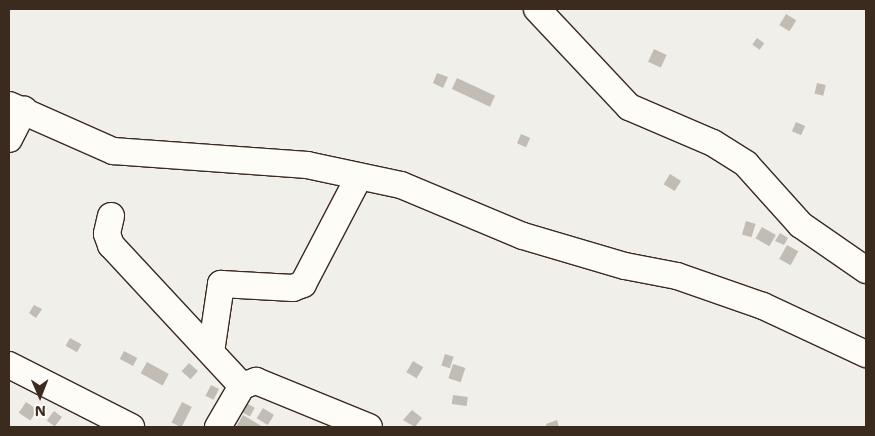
<!DOCTYPE html>
<html>
<head>
<meta charset="utf-8">
<style>
  body { margin:0 }
  #map { position:relative; width:875px; height:436px; overflow:hidden; background:#f1efea; font-family:"Shantell Sans",sans-serif }
  div>[style] { position:absolute }
  [style*='--x'] { left:calc(var(--x)*1px); top:calc(var(--y)*1px); width:calc(var(--w)*1px); rotate:calc(var(--a)*1deg) }
  .building>* { inset:0; background:#c1bcb4; transform-origin:0 0 }
  .roads { filter:drop-shadow(1px 0 #3b2a1e) drop-shadow(-1px 0 #3b2a1e) drop-shadow(0 1px #3b2a1e) drop-shadow(0 -1px #3b2a1e) }
  .minor>* { height:26px; margin:-13px; padding:0 13px; transform-origin:13px; border-radius:13px; background:#fdfcf7 }
  span { translate:-50% -50%; white-space:nowrap; text-align:center; line-height:1.15; -webkit-text-stroke:5px #fdfcf7; paint-order:stroke }
  .frame { position:absolute; inset:0; border:10px solid #3b2a1e; pointer-events:none }
  .north { position:absolute; left:15px; top:371px; width:50px; height:50px; -webkit-text-stroke:4px #fdfcf7; paint-order:stroke; rotate:179deg; font-size:14px; font-weight:700; line-height:20px; text-align:center; color:#3b2a1e }
  .north::after { content:''; display:block; margin:auto; width:18px; height:22px; background:#3b2a1e; clip-path:polygon(50% 0,100% 100%,50% 72%,0 100%) }
</style>
</head>
<body>
<div id="map">
  <div class="building">
    <div style="left:786px;top:14px;width:12px;height:13px;rotate:31deg"></div>
    <div style="left:757px;top:38px;width:9px;height:8px;rotate:36deg"></div>
    <div style="left:654px;top:49px;width:14px;height:14px;rotate:25deg"></div>
    <div style="clip-path:polygon(437px 73px,448px 77px,443px 88px,433px 83px)"></div>
    <div style="left:457px;top:78px;width:42px;height:12px;rotate:25deg"></div>
    <div style="left:817px;top:83px;width:9px;height:11px;rotate:13deg"></div>
    <div style="left:796px;top:122px;width:10px;height:10px;rotate:24deg"></div>
    <div style="left:521px;top:134px;width:10px;height:10px;rotate:24deg"></div>
    <div style="left:670px;top:174px;width:13px;height:12px;rotate:32deg"></div>
    <div style="left:746px;top:221px;width:10px;height:14px;rotate:17deg"></div>
    <div style="left:762px;top:227px;width:16px;height:13px;rotate:30deg"></div>
    <div style="clip-path:polygon(780px 233px,788px 238px,784px 245px,775px 241px)"></div>
    <div style="left:787px;top:245px;width:13px;height:16px;rotate:29deg"></div>
    <div style="clip-path:polygon(34px 305px,42px 309px,36px 318px,29px 313px)"></div>
    <div style="left:70px;top:338px;width:13px;height:9px;rotate:29deg"></div>
    <div style="left:124px;top:351px;width:15px;height:9px;rotate:28deg"></div>
    <div style="left:445px;top:354px;width:9px;height:12px;rotate:18deg"></div>
    <div style="left:413px;top:361px;width:12px;height:13px;rotate:31deg"></div>
    <div style="left:147px;top:362px;width:25px;height:13px;rotate:29deg"></div>
    <div style="left:189px;top:363px;width:12px;height:11px;rotate:42deg"></div>
    <div style="left:453px;top:364px;width:13px;height:15px;rotate:18deg"></div>
    <div style="left:211px;top:385px;width:9px;height:12px;rotate:27deg"></div>
    <div style="left:453px;top:395px;width:15px;height:9px;rotate:8deg"></div>
    <div style="left:26px;top:402px;width:14px;height:13px;rotate:34deg"></div>
    <div style="left:182px;top:402px;width:11px;height:23px;rotate:27deg"></div>
    <div style="left:246px;top:403px;width:10px;height:10px;rotate:29deg"></div>
    <div style="left:263px;top:408px;width:13px;height:12px;rotate:32deg"></div>
    <div style="clip-path:polygon(412px 410px,422px 418px,415px 427px,403px 420px)"></div>
    <div style="left:54px;top:411px;width:10px;height:12px;rotate:37deg"></div>
    <div style="clip-path:polygon(243px 415px,263px 427px,236px 427px)"></div>
    <div style="clip-path:polygon(557px 420px,559px 427px,547px 427px,546px 424px)"></div>
  </div>
  <div class="roads">
    <div class="minor">
      <div style="--x:537;--y:9;--w:134;--a:46.8"></div>
      <div style="--x:629;--y:107;--w:91;--a:23.2"></div>
      <div style="--x:713;--y:143;--w:39;--a:32"></div>
      <div style="--x:746;--y:164;--w:82;--a:48"></div>
      <div style="--x:801;--y:225;--w:79;--a:34.7"></div>
      <div style="--x:9;--y:105;--w:114;--a:23.9"></div>
      <div style="--x:113;--y:151;--w:195;--a:4.1"></div>
      <div style="--x:307;--y:165;--w:96;--a:12"></div>
      <div style="--x:401;--y:185;--w:132;--a:22.7"></div>
      <div style="--x:523;--y:236;--w:106;--a:16.4"></div>
      <div style="--x:625;--y:266;--w:53;--a:10.9"></div>
      <div style="--x:677;--y:276;--w:91;--a:19.2"></div>
      <div style="--x:763;--y:306;--w:114;--a:25"></div>
      <div style="--x:9;--y:139;--w:33;--a:-63"></div>
      <div style="--x:111;--y:216;--w:18;--a:103"></div>
      <div style="--x:107;--y:234;--w:12;--a:70"></div>
      <div style="--x:111;--y:245;--w:192;--a:47.1"></div>
      <div style="--x:211;--y:352;--w:69;--a:-81.6"></div>
      <div style="--x:221;--y:284;--w:72;--a:3.2"></div>
      <div style="--x:293;--y:288;--w:11;--a:-22"></div>
      <div style="--x:303;--y:284;--w:121;--a:-62.4"></div>
      <div style="--x:9;--y:365;--w:137;--a:26.9"></div>
      <div style="--x:218;--y:427;--w:48;--a:-59.7"></div>
      <div style="--x:242;--y:386;--w:15;--a:-20"></div>
      <div style="--x:256;--y:381;--w:122;--a:22.2"></div>
    </div>
  </div>
  <div class="frame"></div>
  <div class="north">N</div>
</div>
</body>
</html>
